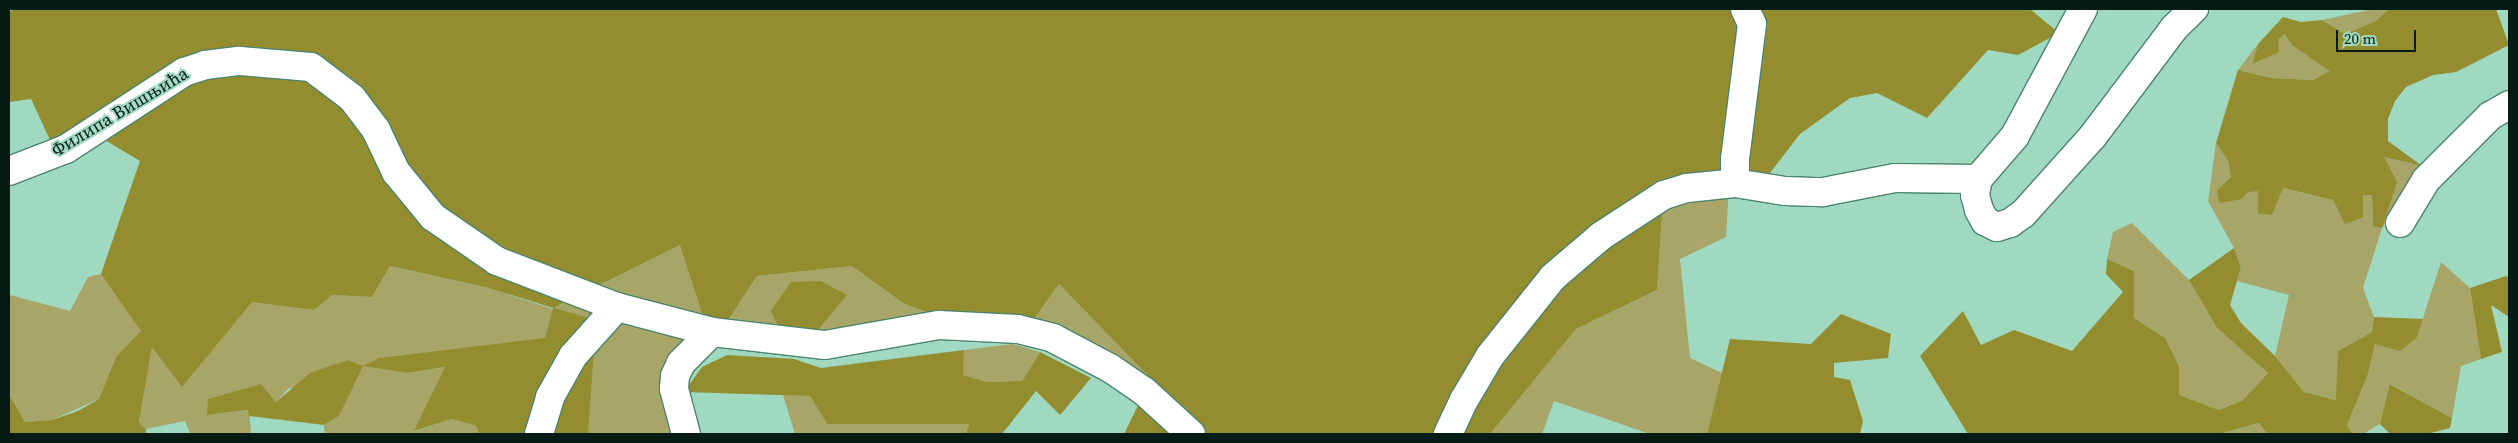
<!DOCTYPE html>
<html>
<head>
<meta charset="utf-8">
<style>
  body { margin:0 }
  #map { position:relative; width:2518px; height:443px; overflow:hidden; background:#9fd9c0; font-family:"Source Serif 4",serif }
  div>[style] { position:absolute }
  [style*='--x'] { left:calc(var(--x)*1px); top:calc(var(--y)*1px); width:calc(var(--w)*1px); rotate:calc(var(--a)*1deg) }
  .green>* { inset:0; background:#a7a567 }
  .forest>* { inset:0; background:#938d30 }
  .roads { filter:drop-shadow(1px 0 #4c836d) drop-shadow(-1px 0 #4c836d) drop-shadow(0 1px #4c836d) drop-shadow(0 -1px #4c836d) }
  .minor>* { height:28px; margin:-14px; padding:0 14px; transform-origin:14px; border-radius:14px; background:#fff }
  span { translate:-50% -50%; white-space:nowrap; text-align:center; line-height:1.15; -webkit-text-stroke:4px #9fd9c0; paint-order:stroke }
  .street-label { font-size:18px; color:#051b13 }
  .frame { position:absolute; inset:0; border:10px solid #051b13; pointer-events:none }
  .scale { position:absolute; left:2336px; top:30px; width:80px; height:22px; box-sizing:border-box; border:2px solid #051b13; border-top:0; padding-left:6px; font-size:15px; line-height:18px; white-space:nowrap; color:#051b13; -webkit-text-stroke:4px #9fd9c0; paint-order:stroke }
</style>
</head>
<body>
<div id="map">
  <div class="green">
    <div style="clip-path:polygon(2373px 9px,2388px 9px,2376px 21px,2345px 34px,2322px 20px)"></div>
    <div style="clip-path:polygon(2285px 34px,2331px 71px,2313px 80px,2271px 78px,2238px 70px,2258px 44px,2252px 63px)"></div>
    <div style="clip-path:polygon(2216px 143px,2228px 161px,2231px 177px,2217px 190px,2258px 191px,2258px 214px,2272px 215px,2282px 188px,2333px 200px,2345px 223px,2363px 195px,2372px 195px,2373px 226px,2384px 157px,2422px 166px,2382px 228px,2363px 288px,2374px 317px,2372px 332px,2338px 351px,2337px 400px,2304px 392px,2275px 356px,2289px 295px,2237px 281px,2241px 267px,2234px 248px,2208px 201px)"></div>
    <div style="clip-path:polygon(1730px 171px,1726px 237px,1680px 259px,1690px 358px,1722px 373px,1707px 434px,1650px 434px,1554px 401px,1542px 434px,1490px 434px,1576px 329px,1657px 290px,1664px 184px)"></div>
    <div style="clip-path:polygon(2132px 223px,2189px 280px,2217px 328px,2268px 373px,2243px 400px,2219px 410px,2179px 395px,2179px 366px,2165px 338px,2134px 318px,2134px 271px,2107px 259px,2113px 232px)"></div>
    <div style="clip-path:polygon(680px 245px,727px 322px,757px 276px,852px 266px,903px 303px,942px 318px,813px 336px,724px 334px,664px 392px,676px 434px,588px 434px,588px 412px,553px 309px,545px 339px,380px 358px,364px 366px,407px 373px,446px 367px,415px 431px,452px 419px,476px 426px,479px 434px,325px 434px,324px 425px,339px 416px,349px 394px,289px 388px,276px 402px,207px 415px,249px 410px,251px 434px,190px 434px,185px 421px,146px 429px,139px 422px,152px 346px,182px 387px,252px 301px,314px 310px,332px 295px,372px 297px,390px 266px,485px 287px,553px 309px)"></div>
    <div style="clip-path:polygon(2441px 262px,2470px 288px,2481px 359px,2461px 366px,2452px 418px,2391px 384px,2380px 424px,2363px 434px,2352px 434px,2347px 425px,2368px 374px,2375px 344px,2417px 337px)"></div>
    <div style="clip-path:polygon(101px 274px,142px 331px,116px 357px,99px 399px,52px 420px,25px 422px,9px 394px,9px 291px,10px 295px,70px 311px,88px 277px)"></div>
    <div style="clip-path:polygon(1059px 284px,1151px 379px,1149px 385px,1034px 319px)"></div>
    <div style="clip-path:polygon(1013px 344px,1040px 352px,1022px 381px,987px 382px,962px 375px,964px 350px)"></div>
    <div style="clip-path:polygon(783px 395px,810px 396px,827px 424px,969px 424px,966px 434px,795px 434px)"></div>
    <div style="clip-path:polygon(2260px 423px,2268px 434px,2219px 434px)"></div>
  </div>
  <div class="forest">
    <div style="clip-path:polygon(15px 9px,2030px 9px,2059px 33px,2018px 55px,1988px 50px,1927px 118px,1877px 93px,1850px 98px,1800px 134px,1770px 173px,1730px 171px,1664px 184px,1657px 290px,1576px 329px,1490px 434px,1124px 434px,1151px 379px,1059px 284px,1034px 319px,942px 318px,903px 303px,852px 266px,757px 276px,727px 322px,703px 316px,680px 245px,554px 308px,596px 320px,588px 434px,479px 434px,476px 426px,452px 419px,414px 431px,445px 367px,407px 373px,363px 366px,339px 416px,324px 425px,249px 416px,248px 410px,207px 415px,208px 399px,261px 384px,276px 402px,310px 373px,348px 360px,363px 366px,379px 358px,545px 338px,553px 308px,485px 287px,390px 266px,372px 297px,332px 295px,314px 310px,252px 302px,182px 387px,152px 347px,139px 422px,146px 429px,146px 434px,9px 434px,9px 394px,25px 422px,52px 420px,78px 411px,99px 399px,116px 357px,141px 331px,101px 274px,140px 161px,80px 125px,51px 142px,31px 99px,9px 102px,9px 12px)"></div>
    <div style="clip-path:polygon(2388px 9px,2496px 9px,2509px 45px,2456px 72px,2433px 75px,2406px 87px,2395px 101px,2388px 119px,2388px 141px,2422px 166px,2384px 157px,2397px 182px,2382px 228px,2373px 226px,2372px 195px,2363px 195px,2363px 217px,2345px 224px,2333px 200px,2283px 188px,2272px 215px,2258px 214px,2258px 191px,2248px 192px,2242px 199px,2219px 203px,2217px 190px,2231px 177px,2228px 161px,2216px 143px,2238px 70px,2271px 78px,2313px 80px,2330px 71px,2292px 45px,2285px 34px,2278px 40px,2279px 52px,2252px 64px,2258px 44px,2283px 17px,2301px 22px,2322px 20px,2345px 34px,2376px 21px)"></div>
    <div style="clip-path:polygon(2234px 248px,2241px 267px,2230px 305px,2241px 323px,2275px 356px,2304px 392px,2336px 400px,2338px 351px,2372px 332px,2374px 317px,2423px 319px,2417px 337px,2400px 351px,2375px 344px,2368px 374px,2347px 425px,2352px 434px,2268px 434px,2259px 423px,2219px 434px,1968px 434px,1920px 356px,1963px 311px,1981px 345px,2014px 330px,2072px 351px,2123px 292px,2106px 274px,2107px 259px,2134px 271px,2134px 318px,2165px 338px,2179px 366px,2179px 395px,2219px 410px,2243px 400px,2268px 373px,2217px 328px,2189px 280px)"></div>
    <div style="clip-path:polygon(2506px 276px,2509px 278px,2509px 317px,2491px 305px,2502px 352px,2481px 359px,2470px 288px)"></div>
    <div style="clip-path:polygon(821px 281px,847px 295px,813px 336px,782px 334px,771px 311px,791px 282px)"></div>
    <div style="clip-path:polygon(1841px 314px,1891px 334px,1888px 358px,1834px 363px,1834px 377px,1850px 380px,1863px 421px,1860px 434px,1707px 434px,1730px 339px,1811px 344px)"></div>
    <div style="clip-path:polygon(964px 350px,963px 375px,987px 382px,1022px 381px,1040px 352px,1091px 378px,1060px 415px,1036px 391px,1002px 434px,966px 434px,969px 424px,827px 424px,810px 396px,684px 392px,702px 367px,727px 355px,794px 359px,821px 368px)"></div>
    <div style="clip-path:polygon(2390px 384px,2452px 418px,2450px 428px,2427px 434px,2390px 434px,2380px 424px)"></div>
  </div>
  <div class="roads">
    <div class="minor">
      <div style="--x:2083;--y:9;--w:144;--a:118.2"></div>
      <div style="--x:2015;--y:136;--w:57;--a:130.7"></div>
      <div style="--x:1978;--y:179;--w:16;--a:101"></div>
      <div style="--x:1975;--y:195;--w:16;--a:75"></div>
      <div style="--x:1979;--y:210;--w:13;--a:61"></div>
      <div style="--x:1985;--y:221;--w:13;--a:27"></div>
      <div style="--x:1997;--y:227;--w:14;--a:-17"></div>
      <div style="--x:2010;--y:223;--w:16;--a:-35"></div>
      <div style="--x:2023;--y:214;--w:105;--a:-48.1"></div>
      <div style="--x:2093;--y:136;--w:135;--a:-53.1"></div>
      <div style="--x:2174;--y:28;--w:28;--a:-44"></div>
      <div style="--x:9;--y:171;--w:61;--a:-21.1"></div>
      <div style="--x:66;--y:149;--w:141;--a:-33.1"></div>
      <div style="--x:184;--y:72;--w:22;--a:-18"></div>
      <div style="--x:205;--y:65;--w:35;--a:-7"></div>
      <div style="--x:240;--y:61;--w:71;--a:4.8"></div>
      <div style="--x:311;--y:67;--w:51;--a:37.1"></div>
      <div style="--x:352;--y:98;--w:40;--a:53"></div>
      <div style="--x:376;--y:130;--w:47;--a:64.5"></div>
      <div style="--x:396;--y:172;--w:58;--a:50.6"></div>
      <div style="--x:433;--y:217;--w:78;--a:34.5"></div>
      <div style="--x:497;--y:261;--w:129;--a:21"></div>
      <div style="--x:1735;--y:183;--w:24;--a:-90"></div>
      <div style="--x:1735;--y:159;--w:136;--a:-82.8"></div>
      <div style="--x:1752;--y:24;--w:17;--a:-115"></div>
      <div style="--x:2400;--y:223;--w:50;--a:-58.8"></div>
      <div style="--x:2426;--y:180;--w:91;--a:-45"></div>
      <div style="--x:2490;--y:116;--w:22;--a:-30"></div>
      <div style="--x:539;--y:434;--w:39;--a:-73"></div>
      <div style="--x:550;--y:397;--w:47;--a:-60.7"></div>
      <div style="--x:573;--y:356;--w:66;--a:-48.1"></div>
      <div style="--x:617;--y:307;--w:98;--a:14.7"></div>
      <div style="--x:712;--y:332;--w:114;--a:6.6"></div>
      <div style="--x:825;--y:345;--w:116;--a:-10"></div>
      <div style="--x:939;--y:325;--w:79;--a:2.9"></div>
      <div style="--x:1018;--y:329;--w:36;--a:14"></div>
      <div style="--x:1053;--y:338;--w:64;--a:27.8"></div>
      <div style="--x:1110;--y:368;--w:42;--a:34.4"></div>
      <div style="--x:1145;--y:392;--w:62;--a:42.4"></div>
      <div style="--x:686;--y:434;--w:47;--a:-104.9"></div>
      <div style="--x:674;--y:389;--w:13;--a:-86"></div>
      <div style="--x:675;--y:376;--w:14;--a:-65"></div>
      <div style="--x:681;--y:363;--w:44;--a:-45"></div>
      <div style="--x:1448;--y:434;--w:38;--a:-65"></div>
      <div style="--x:1464;--y:400;--w:51;--a:-59.4"></div>
      <div style="--x:1490;--y:356;--w:101;--a:-51.4"></div>
      <div style="--x:1553;--y:277;--w:63;--a:-40.5"></div>
      <div style="--x:1601;--y:236;--w:75;--a:-33.1"></div>
      <div style="--x:1664;--y:195;--w:24;--a:-17"></div>
      <div style="--x:1687;--y:188;--w:48;--a:-5.9"></div>
      <div style="--x:1735;--y:183;--w:51;--a:9.1"></div>
      <div style="--x:1785;--y:191;--w:38;--a:2"></div>
      <div style="--x:1823;--y:192;--w:73;--a:-11"></div>
      <div style="--x:1895;--y:178;--w:83;--a:0.7"></div>
    </div>
  </div>
  <div class="street-label">
    <span style="left:120px;top:112px;rotate:-31deg">Филипа Вишњића</span>
  </div>
  <div class="frame"></div>
  <div class="scale">20 m</div>
</div>
</body>
</html>
